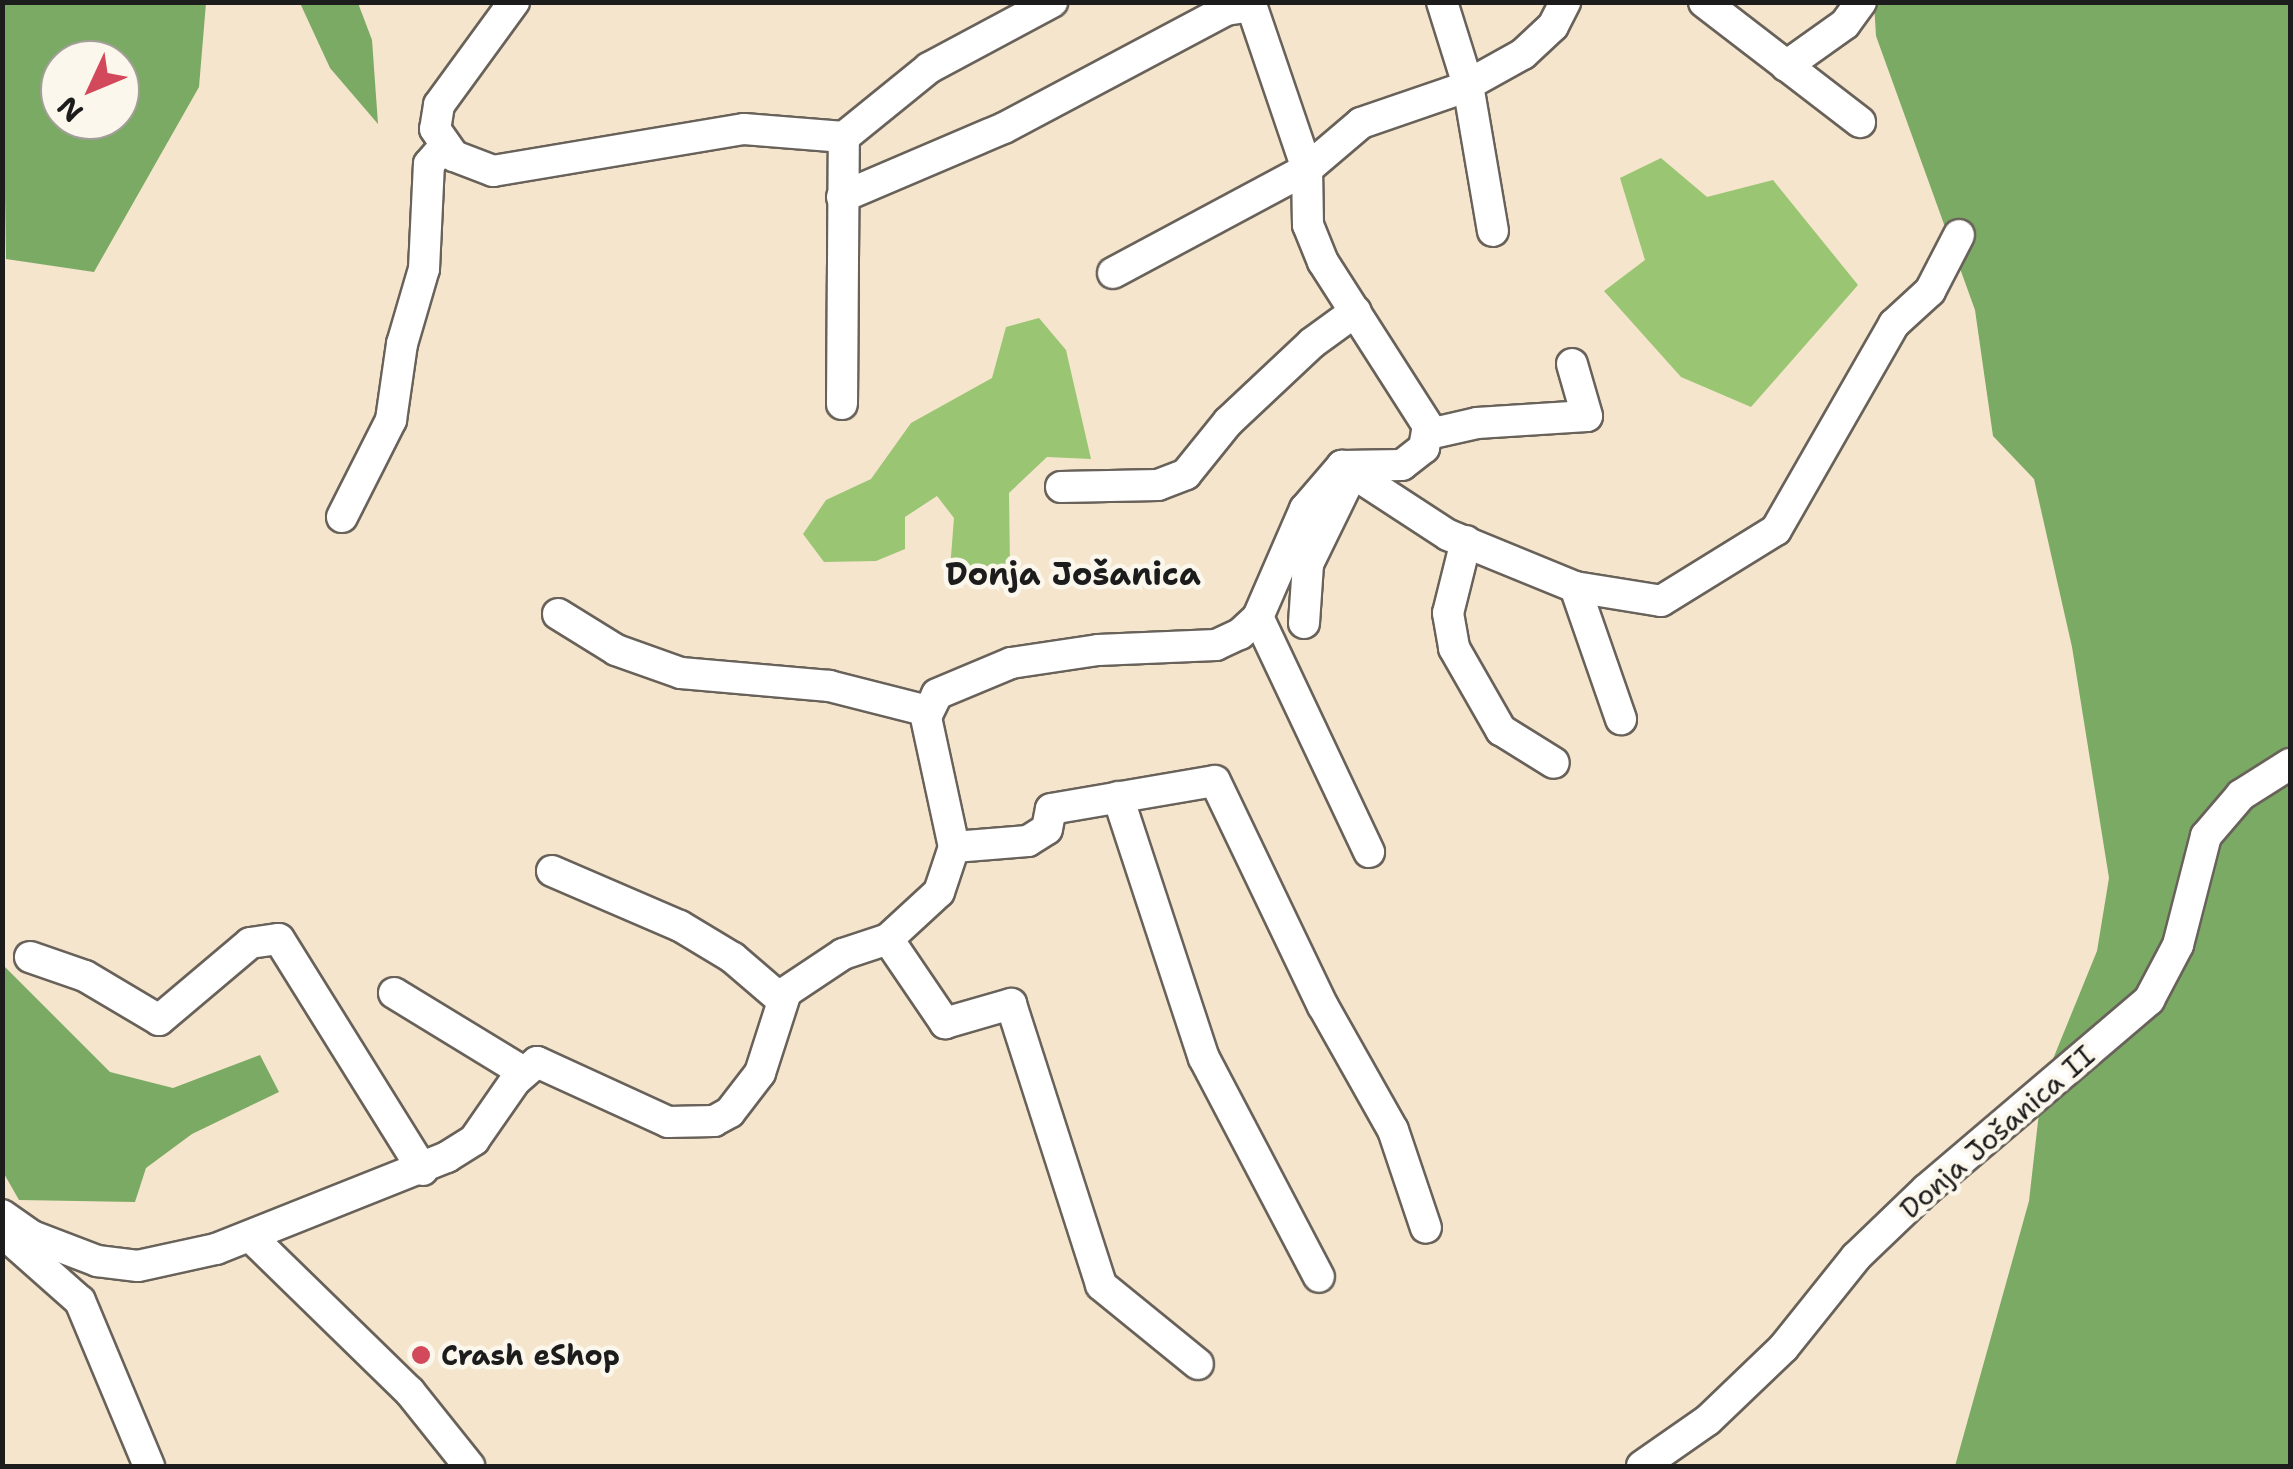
<!DOCTYPE html>
<html>
<head>
<meta charset="utf-8">
<style>
  body { margin:0 }
  #map { position:relative; width:2293px; height:1469px; overflow:hidden; background:#f5e5cc; font-family:"Shantell Sans",sans-serif }
  div>[style] { position:absolute }
  [style*='--x'] { left:calc(var(--x)*1px); top:calc(var(--y)*1px); width:calc(var(--w)*1px); rotate:calc(var(--a)*1deg) }
  .green>* { inset:0; background:#9ac572 }
  .forest>* { inset:0; background:#7baa64 }
  .roads { filter:drop-shadow(2px 0 #68625a) drop-shadow(-2px 0 #68625a) drop-shadow(0 2px #68625a) drop-shadow(0 -2px #68625a) }
  .minor>* { height:30px; margin:-15px; padding:0 15px; transform-origin:15px; border-radius:15px; background:#fff }
  .dots>* { width:28px; height:28px; translate:-50% -50%; box-sizing:border-box; border:5px solid #fbf7ec; border-radius:50% }
  span { translate:-50% -50%; white-space:nowrap; text-align:center; line-height:1.15; -webkit-text-stroke:9px #fbf7ec; paint-order:stroke }
  .street-label { font-size:28px; color:#1c1c1c }
  .poi-label { font-size:28px; color:#1c1c1c; font-weight:700 }
  .left { translate:0 -50%; text-align:left }
  .quarter-label { font-size:32px; color:#1c1c1c; font-weight:700 }
  .frame { position:absolute; inset:0; border:5px solid #1c1c1c; pointer-events:none }
  .north { position:absolute; left:40px; top:40px; width:100px; height:100px; box-sizing:border-box; background:#fbf7ec; border:2px solid #a29f99; border-radius:50%; rotate:226deg; font-size:28px; font-weight:700; line-height:40px; text-align:center; color:#1c1c1c }
  .north::after { content:''; display:block; margin:auto; width:35px; height:45px; background:#d1495b; clip-path:polygon(50% 0,100% 100%,50% 72%,0 100%) }
</style>
</head>
<body>
<div id="map">
  <div class="green">
    <div style="clip-path:polygon(1661px 158px,1707px 197px,1773px 180px,1858px 285px,1751px 407px,1681px 377px,1604px 291px,1645px 260px,1620px 178px)"></div>
    <div style="clip-path:polygon(1039px 318px,1066px 350px,1091px 459px,1047px 457px,1009px 493px,1010px 568px,950px 569px,954px 518px,937px 496px,905px 517px,905px 549px,876px 561px,824px 562px,803px 534px,826px 500px,871px 479px,911px 423px,992px 378px,1006px 327px)"></div>
  </div>
  <div class="forest">
    <div style="clip-path:polygon(evenodd,2px 3px,206px 3px,199px 87px,94px 272px,6px 259px,2px 3px,60px 60px,120px 60px,120px 120px,60px 120px,60px 60px)"></div>
    <div style="clip-path:polygon(300px 3px,358px 3px,372px 40px,378px 124px,330px 68px)"></div>
    <div style="clip-path:polygon(1874px 3px,2290px 3px,2290px 1466px,1955px 1466px,2029px 1201px,2042px 1086px,2097px 951px,2109px 878px,2072px 647px,2034px 479px,1993px 436px,1975px 310px,1876px 36px)"></div>
    <div style="clip-path:polygon(3px 965px,110px 1072px,173px 1088px,260px 1055px,279px 1092px,192px 1134px,146px 1168px,135px 1202px,19px 1200px,3px 1172px)"></div>
  </div>
  <div class="roads">
    <div class="minor">
      <div style="--x:514;--y:2;--w:127;--a:126.1"></div>
      <div style="--x:439;--y:105;--w:24;--a:99"></div>
      <div style="--x:435;--y:129;--w:33;--a:55"></div>
      <div style="--x:454;--y:156;--w:42;--a:21"></div>
      <div style="--x:493;--y:171;--w:254;--a:-9.5"></div>
      <div style="--x:744;--y:129;--w:100;--a:4.6"></div>
      <div style="--x:1442;--y:2;--w:87;--a:72.6"></div>
      <div style="--x:1468;--y:85;--w:148;--a:80.3"></div>
      <div style="--x:1704;--y:2;--w:197;--a:37.6"></div>
      <div style="--x:1786;--y:66;--w:72;--a:-35.4"></div>
      <div style="--x:1845;--y:24;--w:27;--a:-54"></div>
      <div style="--x:842;--y:197;--w:176;--a:-23.1"></div>
      <div style="--x:1004;--y:128;--w:251;--a:-28"></div>
      <div style="--x:1226;--y:10;--w:26;--a:-9"></div>
      <div style="--x:1113;--y:273;--w:220;--a:-28.2"></div>
      <div style="--x:1307;--y:169;--w:176;--a:-108.8"></div>
      <div style="--x:842;--y:404;--w:267;--a:-89.6"></div>
      <div style="--x:844;--y:137;--w:109;--a:-39.1"></div>
      <div style="--x:929;--y:68;--w:140;--a:-28.2"></div>
      <div style="--x:1429;--y:434;--w:49;--a:-12.9"></div>
      <div style="--x:1477;--y:423;--w:110;--a:-3.6"></div>
      <div style="--x:1587;--y:416;--w:54;--a:-106.1"></div>
      <div style="--x:1342;--y:466;--w:126;--a:33.1"></div>
      <div style="--x:1448;--y:535;--w:137;--a:22.3"></div>
      <div style="--x:1575;--y:587;--w:87;--a:9.2"></div>
      <div style="--x:1661;--y:601;--w:135;--a:-31.7"></div>
      <div style="--x:1776;--y:530;--w:237;--a:-60.2"></div>
      <div style="--x:1894;--y:324;--w:49;--a:-42.5"></div>
      <div style="--x:1930;--y:291;--w:63;--a:-62.6"></div>
      <div style="--x:1061;--y:487;--w:97;--a:-1.2"></div>
      <div style="--x:1158;--y:485;--w:30;--a:-21"></div>
      <div style="--x:1186;--y:474;--w:67;--a:-51.1"></div>
      <div style="--x:1228;--y:422;--w:115;--a:-43.2"></div>
      <div style="--x:1312;--y:343;--w:54;--a:-36"></div>
      <div style="--x:342;--y:517;--w:109;--a:-63.2"></div>
      <div style="--x:391;--y:420;--w:77;--a:-81.8"></div>
      <div style="--x:402;--y:344;--w:78;--a:-73.7"></div>
      <div style="--x:424;--y:269;--w:105;--a:-87.3"></div>
      <div style="--x:429;--y:164;--w:23;--a:-49"></div>
      <div style="--x:1466;--y:541;--w:74;--a:104"></div>
      <div style="--x:1448;--y:613;--w:36;--a:80"></div>
      <div style="--x:1454;--y:648;--w:95;--a:60.2"></div>
      <div style="--x:1501;--y:730;--w:62;--a:31.9"></div>
      <div style="--x:1575;--y:587;--w:140;--a:70.8"></div>
      <div style="--x:558;--y:614;--w:68;--a:31.8"></div>
      <div style="--x:616;--y:650;--w:69;--a:19.5"></div>
      <div style="--x:681;--y:673;--w:149;--a:5"></div>
      <div style="--x:829;--y:686;--w:102;--a:14.2"></div>
      <div style="--x:1258;--y:617;--w:260;--a:64.7"></div>
      <div style="--x:1304;--y:623;--w:59;--a:-86.1"></div>
      <div style="--x:1308;--y:564;--w:91;--a:-64"></div>
      <div style="--x:1118;--y:797;--w:275;--a:71.8"></div>
      <div style="--x:1204;--y:1058;--w:247;--a:62.3"></div>
      <div style="--x:954;--y:847;--w:74;--a:-4.6"></div>
      <div style="--x:1028;--y:841;--w:22;--a:-32"></div>
      <div style="--x:1047;--y:829;--w:20;--a:-79"></div>
      <div style="--x:1051;--y:809;--w:166;--a:-9.7"></div>
      <div style="--x:1215;--y:781;--w:250;--a:64.4"></div>
      <div style="--x:1323;--y:1006;--w:142;--a:60.6"></div>
      <div style="--x:1393;--y:1130;--w:103;--a:71.4"></div>
      <div style="--x:552;--y:871;--w:139;--a:23.3"></div>
      <div style="--x:680;--y:926;--w:62;--a:31.1"></div>
      <div style="--x:733;--y:958;--w:65;--a:40.6"></div>
      <div style="--x:888;--y:939;--w:102;--a:55.8"></div>
      <div style="--x:945;--y:1023;--w:69;--a:-16.1"></div>
      <div style="--x:1011;--y:1004;--w:295;--a:72.2"></div>
      <div style="--x:1101;--y:1285;--w:125;--a:39.2"></div>
      <div style="--x:30;--y:957;--w:58;--a:19.1"></div>
      <div style="--x:85;--y:976;--w:86;--a:30.7"></div>
      <div style="--x:159;--y:1020;--w:119;--a:-40.2"></div>
      <div style="--x:250;--y:943;--w:29;--a:-8"></div>
      <div style="--x:279;--y:939;--w:272;--a:58.1"></div>
      <div style="--x:394;--y:993;--w:150;--a:31.4"></div>
      <div style="--x:2;--y:1215;--w:37;--a:35"></div>
      <div style="--x:32;--y:1236;--w:70;--a:21"></div>
      <div style="--x:97;--y:1261;--w:41;--a:7"></div>
      <div style="--x:138;--y:1266;--w:80;--a:-12.3"></div>
      <div style="--x:216;--y:1249;--w:249;--a:-21.7"></div>
      <div style="--x:447;--y:1157;--w:32;--a:-32"></div>
      <div style="--x:474;--y:1140;--w:72;--a:-55.2"></div>
      <div style="--x:515;--y:1081;--w:29;--a:-41"></div>
      <div style="--x:537;--y:1062;--w:144;--a:24.6"></div>
      <div style="--x:668;--y:1122;--w:46;--a:-1.2"></div>
      <div style="--x:714;--y:1121;--w:18;--a:-29"></div>
      <div style="--x:730;--y:1112;--w:49;--a:-52.4"></div>
      <div style="--x:760;--y:1073;--w:85;--a:-72.2"></div>
      <div style="--x:786;--y:992;--w:69;--a:-33.7"></div>
      <div style="--x:843;--y:954;--w:47;--a:-18.4"></div>
      <div style="--x:888;--y:939;--w:69;--a:-42.7"></div>
      <div style="--x:939;--y:892;--w:47;--a:-71.6"></div>
      <div style="--x:954;--y:847;--w:133;--a:-102.2"></div>
      <div style="--x:926;--y:717;--w:25;--a:-64"></div>
      <div style="--x:937;--y:694;--w:80;--a:-22.7"></div>
      <div style="--x:1011;--y:663;--w:88;--a:-8.5"></div>
      <div style="--x:1098;--y:650;--w:118;--a:-2.4"></div>
      <div style="--x:1216;--y:645;--w:26;--a:-25"></div>
      <div style="--x:1240;--y:634;--w:25;--a:-43"></div>
      <div style="--x:1258;--y:617;--w:118;--a:-66.5"></div>
      <div style="--x:1305;--y:509;--w:57;--a:-49.3"></div>
      <div style="--x:1342;--y:466;--w:60;--a:-1"></div>
      <div style="--x:1402;--y:465;--w:28;--a:-38"></div>
      <div style="--x:1424;--y:448;--w:22;--a:-80"></div>
      <div style="--x:1428;--y:426;--w:195;--a:-122.6"></div>
      <div style="--x:1323;--y:262;--w:40;--a:-112"></div>
      <div style="--x:1308;--y:225;--w:56;--a:-91"></div>
      <div style="--x:1307;--y:169;--w:71;--a:-40.4"></div>
      <div style="--x:1361;--y:123;--w:105;--a:-19"></div>
      <div style="--x:1460;--y:89;--w:72;--a:-29.1"></div>
      <div style="--x:1523;--y:54;--w:41;--a:-43"></div>
      <div style="--x:1553;--y:26;--w:27;--a:-63"></div>
      <div style="--x:2;--y:1232;--w:104;--a:41.5"></div>
      <div style="--x:80;--y:1301;--w:179;--a:67.3"></div>
      <div style="--x:252;--y:1238;--w:221;--a:44.3"></div>
      <div style="--x:410;--y:1392;--w:95;--a:51.4"></div>
      <div style="--x:1642;--y:1466;--w:80;--a:-34.9"></div>
      <div style="--x:1708;--y:1420;--w:105;--a:-43.8"></div>
      <div style="--x:1784;--y:1347;--w:115;--a:-51.3"></div>
      <div style="--x:1856;--y:1257;--w:98;--a:-43.8"></div>
      <div style="--x:1927;--y:1189;--w:292;--a:-40.4"></div>
      <div style="--x:2149;--y:1000;--w:62;--a:-62.2"></div>
      <div style="--x:2178;--y:945;--w:113;--a:-75.6"></div>
      <div style="--x:2206;--y:836;--w:54;--a:-49.5"></div>
      <div style="--x:2241;--y:795;--w:58;--a:-32.3"></div>
    </div>
  </div>
  <div class="dots">
    <div style="left:421px;top:1355px;background:#d1495b"></div>
  </div>
  <div class="street-label">
    <span style="left:1997px;top:1132px;rotate:-41deg">Donja Jošanica II</span>
  </div>
  <div class="poi-label">
    <span class="left" style="left:441px;top:1355px">Crash eShop</span>
  </div>
  <div class="quarter-label">
    <span style="left:1073px;top:574px">Donja Jošanica</span>
  </div>
  <div class="frame"></div>
  <div class="north">N</div>
</div>
</body>
</html>
